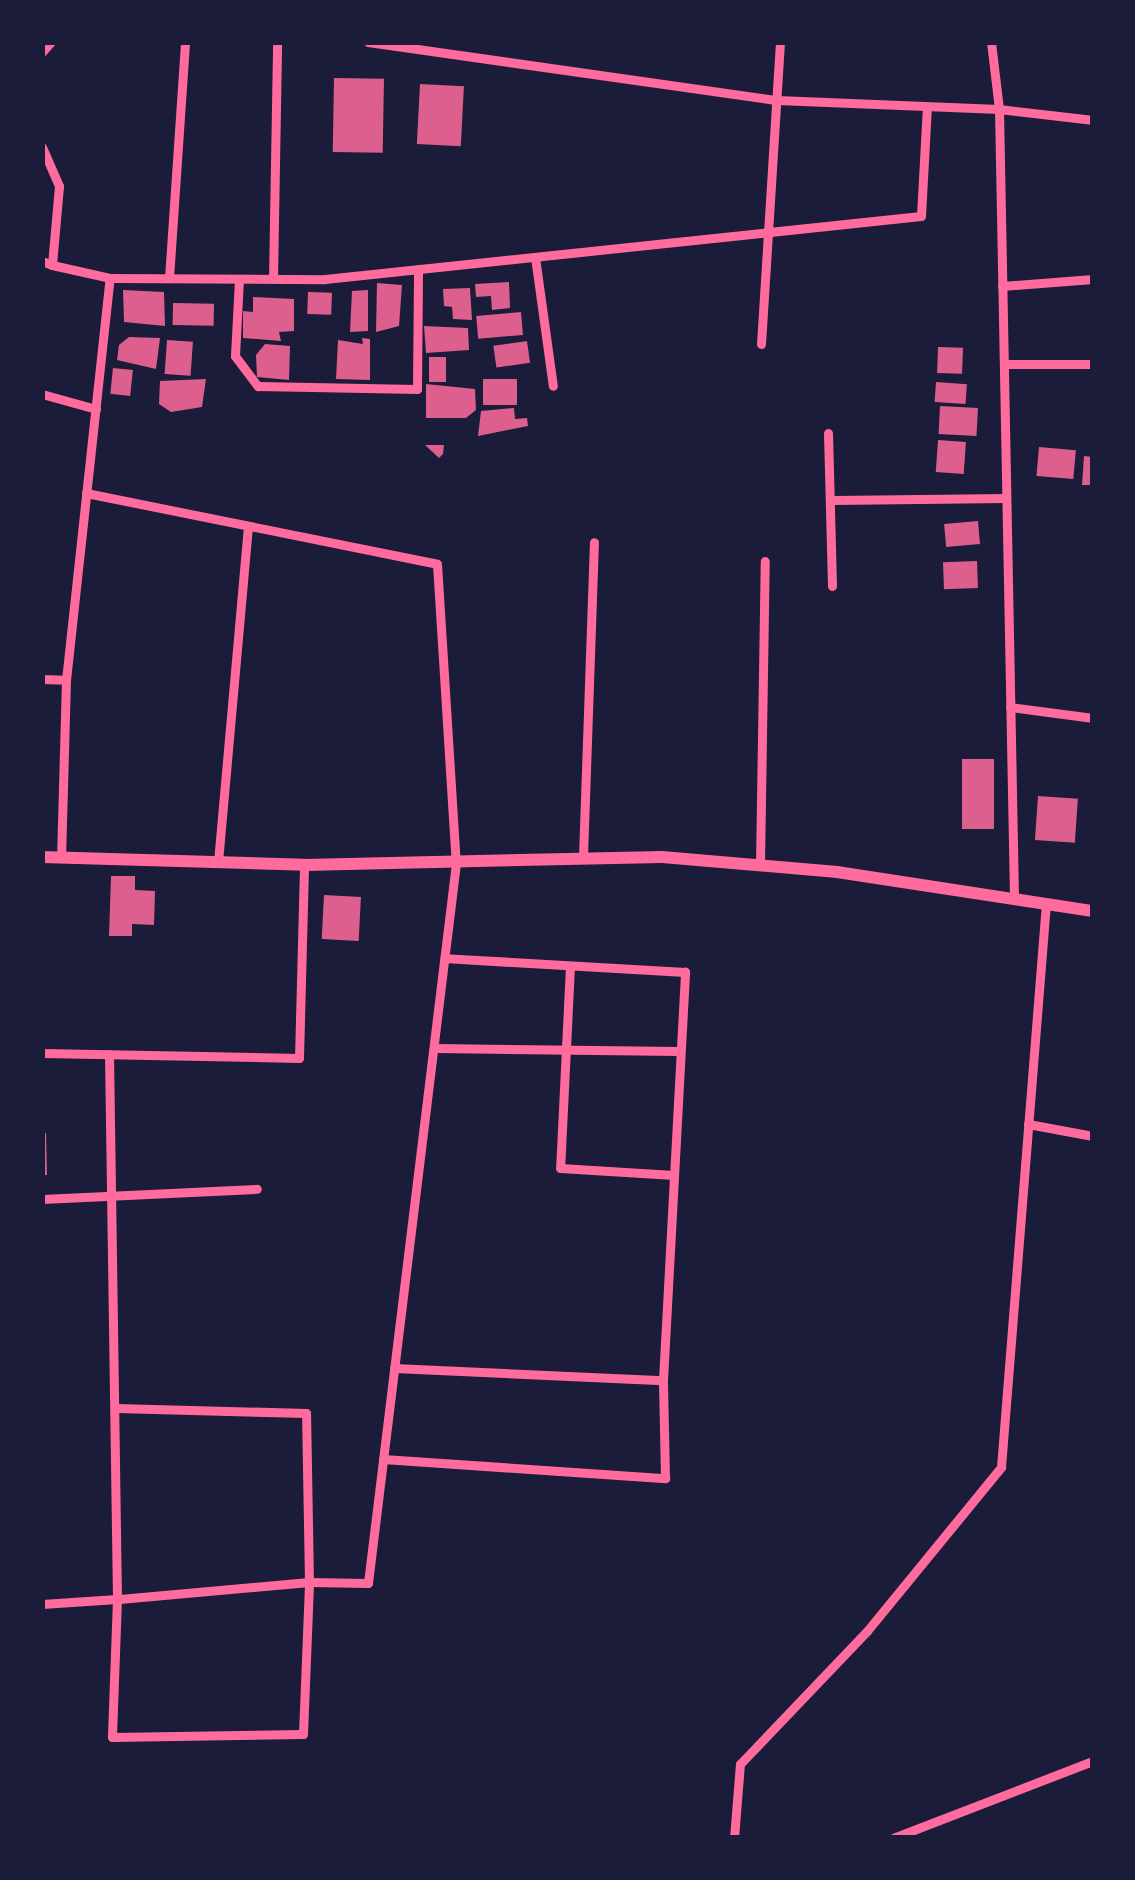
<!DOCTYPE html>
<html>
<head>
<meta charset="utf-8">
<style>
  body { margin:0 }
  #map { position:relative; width:1135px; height:1880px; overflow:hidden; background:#1b1b3a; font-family:"Alegreya Sans",sans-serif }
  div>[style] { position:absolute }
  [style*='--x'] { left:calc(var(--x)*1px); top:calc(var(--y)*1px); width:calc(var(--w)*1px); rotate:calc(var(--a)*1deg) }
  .building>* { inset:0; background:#dd5f8e; transform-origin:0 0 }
  .minor>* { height:9px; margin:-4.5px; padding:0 4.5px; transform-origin:4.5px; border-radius:4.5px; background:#ff6b9d }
  .tertiary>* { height:12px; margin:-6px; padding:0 6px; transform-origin:6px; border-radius:6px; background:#ff6b9d }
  span { translate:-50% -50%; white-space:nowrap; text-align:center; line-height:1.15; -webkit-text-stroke:12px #1b1b3a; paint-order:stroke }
  .frame { position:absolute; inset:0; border:45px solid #1b1b3a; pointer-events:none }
</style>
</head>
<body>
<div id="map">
  <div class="building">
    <div style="left:334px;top:78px;width:50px;height:74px;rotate:1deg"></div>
    <div style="left:420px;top:84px;width:44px;height:60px;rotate:3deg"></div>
    <div style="clip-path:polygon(509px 282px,510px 308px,492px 310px,491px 296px,476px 297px,475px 284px)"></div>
    <div style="clip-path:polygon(377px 283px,402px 285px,399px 326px,376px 332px)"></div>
    <div style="clip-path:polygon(470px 288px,472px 320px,453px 319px,452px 307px,444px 306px,443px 289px)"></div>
    <div style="clip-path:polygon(123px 290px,164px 292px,165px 326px,124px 322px)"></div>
    <div style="clip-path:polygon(368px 290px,368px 331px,350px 332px,352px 291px)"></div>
    <div style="left:308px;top:292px;width:24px;height:22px;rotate:2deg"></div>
    <div style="clip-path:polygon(253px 297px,294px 299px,294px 331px,279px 332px,281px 341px,243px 338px,243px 311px,253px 312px)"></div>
    <div style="left:173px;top:303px;width:41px;height:22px;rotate:1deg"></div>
    <div style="left:521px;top:312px;width:23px;height:45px;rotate:85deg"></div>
    <div style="clip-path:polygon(424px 326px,468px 328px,469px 350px,426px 353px)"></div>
    <div style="clip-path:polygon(129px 337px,160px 338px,156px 369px,117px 360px,119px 345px)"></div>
    <div style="clip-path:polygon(362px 338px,370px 339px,370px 380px,336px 379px,338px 340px,363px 344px)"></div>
    <div style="left:167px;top:340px;width:26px;height:34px;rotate:4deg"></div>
    <div style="left:527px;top:341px;width:22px;height:34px;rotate:82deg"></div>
    <div style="clip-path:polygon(265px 344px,290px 346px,289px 380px,257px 377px,256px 355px)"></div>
    <div style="left:938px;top:347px;width:25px;height:26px;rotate:2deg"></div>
    <div style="left:446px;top:357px;width:25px;height:17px;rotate:90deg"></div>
    <div style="left:113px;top:368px;width:20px;height:26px;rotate:6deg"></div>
    <div style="clip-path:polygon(206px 379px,202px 407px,171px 412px,159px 404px,160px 381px)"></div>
    <div style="left:483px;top:379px;width:34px;height:26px"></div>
    <div style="left:936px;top:382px;width:31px;height:20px;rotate:4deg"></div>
    <div style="clip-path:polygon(426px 384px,475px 389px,476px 410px,466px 418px,426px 418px)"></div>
    <div style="left:940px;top:406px;width:38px;height:28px;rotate:3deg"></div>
    <div style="clip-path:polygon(514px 408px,515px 419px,527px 418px,528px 426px,478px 436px,481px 411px)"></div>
    <div style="left:938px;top:440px;width:28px;height:32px;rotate:4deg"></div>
    <div style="clip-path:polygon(425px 445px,444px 445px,443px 454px,439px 458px)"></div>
    <div style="left:1039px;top:447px;width:37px;height:29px;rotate:5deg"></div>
    <div style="clip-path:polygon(1084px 456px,1093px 457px,1093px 485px,1082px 485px)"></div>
    <div style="left:978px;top:521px;width:23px;height:34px;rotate:85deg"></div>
    <div style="left:977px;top:561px;width:27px;height:34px;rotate:88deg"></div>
    <div style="left:994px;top:759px;width:70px;height:32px;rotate:90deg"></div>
    <div style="left:1038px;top:796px;width:40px;height:44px;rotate:4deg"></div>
    <div style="clip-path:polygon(111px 876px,135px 876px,135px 890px,155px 891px,154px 925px,132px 924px,132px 936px,109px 936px)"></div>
    <div style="left:324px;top:895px;width:37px;height:44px;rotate:3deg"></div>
    <div style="clip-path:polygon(42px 1133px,46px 1133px,47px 1175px,42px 1175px)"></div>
  </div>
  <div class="minor">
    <div style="--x:368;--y:42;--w:413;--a:8.1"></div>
    <div style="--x:777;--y:100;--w:222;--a:2.3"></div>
    <div style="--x:999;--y:109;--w:789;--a:88.91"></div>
    <div style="--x:991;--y:42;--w:67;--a:83.2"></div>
    <div style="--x:999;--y:109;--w:95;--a:6.7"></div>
    <div style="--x:42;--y:52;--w:13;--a:-48"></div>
    <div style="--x:42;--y:147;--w:43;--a:66.4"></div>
    <div style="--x:59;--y:186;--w:79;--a:95.1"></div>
    <div style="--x:52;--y:265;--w:11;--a:-158"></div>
    <div style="--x:535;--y:257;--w:130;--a:82.1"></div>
    <div style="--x:52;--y:265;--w:59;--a:12.6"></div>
    <div style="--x:110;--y:278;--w:215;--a:0.3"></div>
    <div style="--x:325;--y:279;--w:599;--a:-6.03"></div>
    <div style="--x:921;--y:216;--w:110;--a:-86.9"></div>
    <div style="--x:169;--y:278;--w:237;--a:-86.1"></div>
    <div style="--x:239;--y:279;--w:77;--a:93"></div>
    <div style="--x:235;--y:356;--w:38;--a:53"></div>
    <div style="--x:258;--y:386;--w:159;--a:1.1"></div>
    <div style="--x:417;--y:389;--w:120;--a:-89.5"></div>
    <div style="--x:273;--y:279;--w:237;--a:-89"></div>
    <div style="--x:1002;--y:286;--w:91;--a:-4.4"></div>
    <div style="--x:761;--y:344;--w:303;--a:-86.4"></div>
    <div style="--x:1004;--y:364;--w:89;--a:0"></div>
    <div style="--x:42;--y:394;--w:56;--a:15.5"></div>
    <div style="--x:828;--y:433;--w:153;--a:88.5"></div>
    <div style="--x:86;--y:493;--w:358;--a:11.4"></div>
    <div style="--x:437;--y:564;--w:300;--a:86.4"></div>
    <div style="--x:456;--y:863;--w:725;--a:96.97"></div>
    <div style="--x:368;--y:1583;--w:59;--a:-179"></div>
    <div style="--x:309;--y:1582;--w:193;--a:174.9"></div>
    <div style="--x:117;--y:1599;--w:545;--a:-90.84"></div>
    <div style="--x:833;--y:500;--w:173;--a:-0.7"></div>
    <div style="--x:42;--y:679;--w:24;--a:2"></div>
    <div style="--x:66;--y:680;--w:178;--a:91.6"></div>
    <div style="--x:66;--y:680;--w:404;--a:-83.8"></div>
    <div style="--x:1010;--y:707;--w:84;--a:7.5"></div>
    <div style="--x:583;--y:856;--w:314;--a:-88"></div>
    <div style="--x:218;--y:862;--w:337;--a:-84.9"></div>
    <div style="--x:760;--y:864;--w:303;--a:-89.1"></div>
    <div style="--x:570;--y:966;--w:202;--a:92.8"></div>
    <div style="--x:560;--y:1168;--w:114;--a:3.5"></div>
    <div style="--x:434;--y:1048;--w:246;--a:0.7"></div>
    <div style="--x:42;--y:1053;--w:257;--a:1.1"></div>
    <div style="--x:299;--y:1058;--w:193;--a:-88.5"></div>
    <div style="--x:1028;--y:1124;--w:66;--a:10.5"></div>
    <div style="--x:42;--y:1199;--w:215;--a:-2.7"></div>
    <div style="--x:394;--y:1368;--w:269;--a:2.6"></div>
    <div style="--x:663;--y:1380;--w:409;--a:-86.9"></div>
    <div style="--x:685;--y:972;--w:241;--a:-176.7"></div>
    <div style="--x:383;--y:1459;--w:283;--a:3.9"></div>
    <div style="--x:665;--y:1478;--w:98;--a:-91.2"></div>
    <div style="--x:42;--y:1604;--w:75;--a:-3.8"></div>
    <div style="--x:117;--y:1599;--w:138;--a:92.1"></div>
    <div style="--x:112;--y:1737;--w:191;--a:-0.9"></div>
    <div style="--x:303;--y:1734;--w:152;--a:-87.7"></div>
    <div style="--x:309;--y:1582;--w:169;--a:-91"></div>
    <div style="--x:306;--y:1413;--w:190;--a:-178.5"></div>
    <div style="--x:734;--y:1838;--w:74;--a:-85.4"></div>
    <div style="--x:740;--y:1764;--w:184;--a:-46.3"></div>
    <div style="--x:867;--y:1631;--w:212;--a:-50.7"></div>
    <div style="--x:1001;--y:1467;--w:566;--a:-85.44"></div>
    <div style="--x:893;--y:1838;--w:214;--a:-21.1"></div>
  </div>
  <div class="tertiary">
    <div style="--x:42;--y:857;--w:262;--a:1.7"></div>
    <div style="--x:304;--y:865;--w:358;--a:-1.3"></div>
    <div style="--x:662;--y:857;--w:176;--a:4.9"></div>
    <div style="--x:837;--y:872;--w:259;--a:8.7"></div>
  </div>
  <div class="frame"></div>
</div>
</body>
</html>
